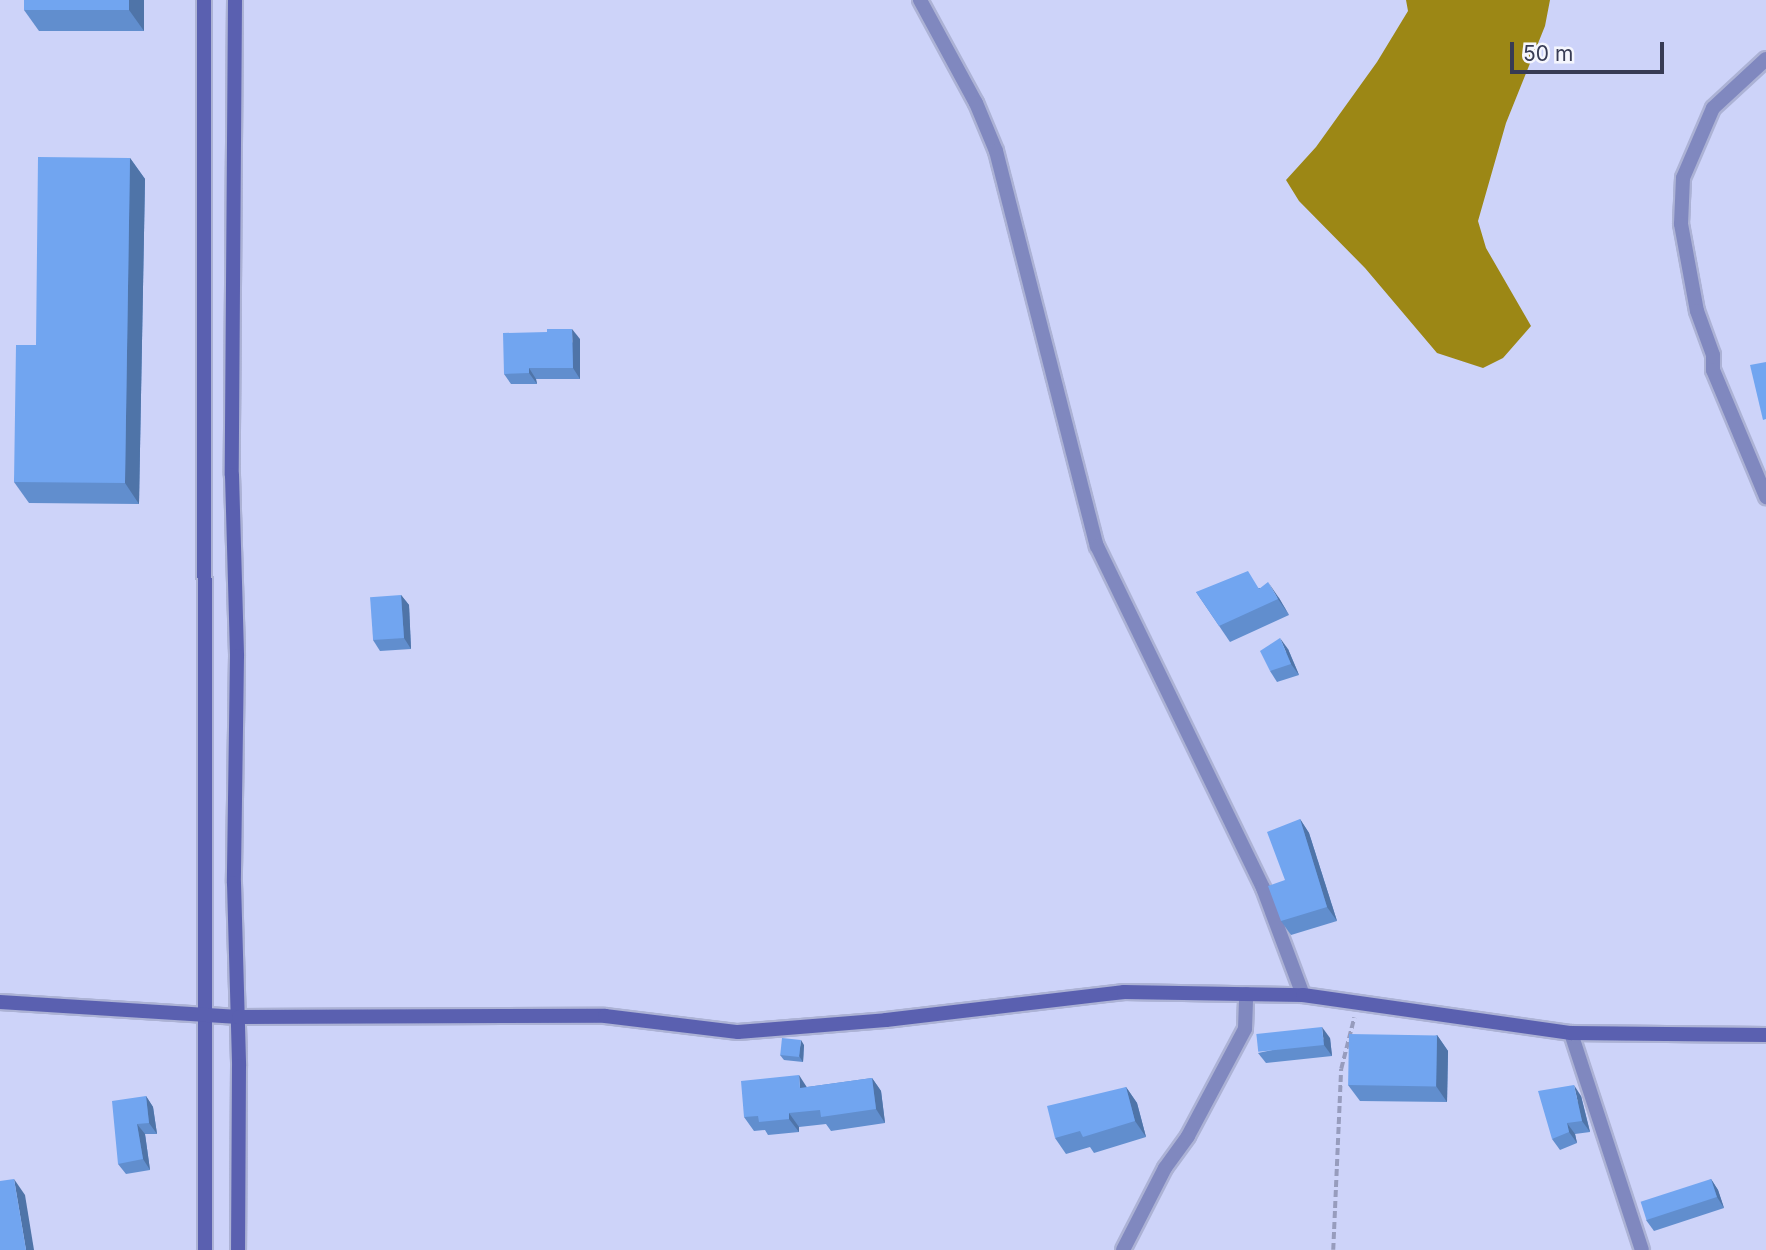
<!DOCTYPE html>
<html>
<head>
<meta charset="utf-8">
<style>
  body { margin:0 }
  #map { position:relative; width:1766px; height:1250px; overflow:hidden; background:#cdd3f9; font-family:Inter,sans-serif }
  div>[style] { position:absolute }
  [style*='--x'] { left:calc(var(--x)*1px); top:calc(var(--y)*1px); width:calc(var(--w)*1px); rotate:calc(var(--a)*1deg) }
  .water>* { inset:0; background:#9c8715 }
  .path>* { height:3.5px; margin-top:-1.75px; transform-origin:0; background:repeating-linear-gradient(90deg,#979cbd 0 7px,transparent 0 10.5px) }
  .roads { filter:drop-shadow(2px 0 #acb2d5) drop-shadow(-2px 0 #acb2d5) drop-shadow(0 2px #acb2d5) drop-shadow(0 -2px #acb2d5) }
  .street>* { height:14px; margin:-7px; padding:0 7px; transform-origin:7px; border-radius:7px; background:#8088bf }
  .secondary>* { height:14px; margin:-7px; padding:0 7px; transform-origin:7px; border-radius:7px; background:#5a60b0 }
  .wall>* { inset:0; background:#618ece }
  .shaded-wall>* { inset:0; background:#4f74a8 }
  .building>* { inset:0; background:#71a5f0; transform-origin:0 0 }
  span { translate:-50% -50%; white-space:nowrap; text-align:center; line-height:1.15; -webkit-text-stroke:6px #f5f6fd; paint-order:stroke }
  .scale { position:absolute; left:1510px; top:42px; width:154px; height:32px; box-sizing:border-box; border:4px solid #373b54; border-top:0; padding-left:9px; font-size:21px; line-height:24px; white-space:nowrap; color:#373b54; -webkit-text-stroke:5px #f5f6fd; paint-order:stroke }
</style>
</head>
<body>
<div id="map">
  <div class="water">
    <div style="clip-path:polygon(1406px 0,1550px 0,1545px 26px,1506px 123px,1478px 221px,1486px 248px,1531px 326px,1503px 358px,1483px 368px,1437px 353px,1365px 268px,1299px 201px,1286px 180px,1316px 147px,1377px 62px,1408px 11px)"></div>
  </div>
  <div class="path">
    <div style="--x:1333;--y:1250;--w:181;--a:-87.5"></div>
    <div style="--x:1341;--y:1069;--w:53;--a:-75.7"></div>
  </div>
  <div class="roads">
    <div class="street">
      <div style="--x:920;--y:0;--w:117;--a:61.5"></div>
      <div style="--x:976;--y:103;--w:52;--a:67.4"></div>
      <div style="--x:996;--y:151;--w:408;--a:75.7"></div>
      <div style="--x:1097;--y:546;--w:380;--a:64.1"></div>
      <div style="--x:1263;--y:888;--w:114;--a:69.5"></div>
      <div style="--x:1766;--y:59;--w:72;--a:137.2"></div>
      <div style="--x:1713;--y:108;--w:76;--a:113.2"></div>
      <div style="--x:1683;--y:178;--w:46;--a:92.5"></div>
      <div style="--x:1681;--y:224;--w:88;--a:79.6"></div>
      <div style="--x:1697;--y:311;--w:47;--a:70"></div>
      <div style="--x:1713;--y:355;--w:15;--a:90"></div>
      <div style="--x:1713;--y:370;--w:138;--a:67.3"></div>
      <div style="--x:1571;--y:1033;--w:228;--a:71.9"></div>
      <div style="--x:1123;--y:1250;--w:92;--a:-62.9"></div>
      <div style="--x:1165;--y:1168;--w:39;--a:-54"></div>
      <div style="--x:1188;--y:1136;--w:121;--a:-62"></div>
      <div style="--x:1245;--y:1029;--w:35;--a:-88"></div>
    </div>
    <div class="secondary">
      <div style="--x:204;--y:0;--w:1250;--a:89.95"></div>
      <div style="--x:235;--y:0;--w:475;--a:90.4"></div>
      <div style="--x:232;--y:475;--w:181;--a:88.4"></div>
      <div style="--x:237;--y:656;--w:227;--a:90.8"></div>
      <div style="--x:234;--y:883;--w:183;--a:88.4"></div>
      <div style="--x:239;--y:1066;--w:184;--a:90.3"></div>
      <div style="--x:0;--y:1002;--w:239;--a:3.6"></div>
      <div style="--x:239;--y:1017;--w:366;--a:-0.2"></div>
      <div style="--x:605;--y:1016;--w:134;--a:6.9"></div>
      <div style="--x:738;--y:1032;--w:148;--a:-4.6"></div>
      <div style="--x:886;--y:1020;--w:240;--a:-6.7"></div>
      <div style="--x:1124;--y:992;--w:179;--a:1"></div>
      <div style="--x:1303;--y:995;--w:271;--a:8.1"></div>
      <div style="--x:1571;--y:1033;--w:195;--a:0.6"></div>
    </div>
  </div>
  <div class="wall">
    <div style="clip-path:polygon(24px 0,144px 0,144px 31px,39px 31px,24px 10px)"></div>
    <div style="clip-path:polygon(130px 158px,145px 179px,139px 504px,29px 503px,14px 482px,36px 345px)"></div>
    <div style="clip-path:polygon(580px 339px,580px 379px,536px 379px,537px 384px,511px 384px,504px 374px)"></div>
    <div style="clip-path:polygon(1260px 588px,1279px 598px,1289px 615px,1230px 642px,1196px 592px)"></div>
    <div style="clip-path:polygon(401px 595px,409px 605px,411px 649px,380px 651px,373px 640px)"></div>
    <div style="clip-path:polygon(1288px 649px,1299px 675px,1277px 682px,1270px 671px)"></div>
    <div style="clip-path:polygon(1300px 819px,1309px 833px,1337px 921px,1291px 935px,1281px 921px,1285px 880px)"></div>
    <div style="clip-path:polygon(1437px 1035px,1448px 1051px,1447px 1102px,1360px 1101px,1348px 1085px)"></div>
    <div style="clip-path:polygon(1330px 1038px,1332px 1056px,1266px 1063px,1258px 1053px)"></div>
    <div style="clip-path:polygon(804px 1045px,803px 1062px,784px 1060px,780px 1055px)"></div>
    <div style="clip-path:polygon(872px 1078px,881px 1091px,885px 1123px,831px 1131px,826px 1124px,799px 1127px,799px 1132px,768px 1135px,765px 1130px,754px 1131px,744px 1117px,807px 1087px)"></div>
    <div style="clip-path:polygon(1126px 1087px,1137px 1103px,1146px 1137px,1094px 1153px,1090px 1147px,1066px 1154px,1055px 1138px)"></div>
    <div style="clip-path:polygon(146px 1096px,153px 1107px,157px 1134px,145px 1134px,150px 1170px,126px 1174px,118px 1164px)"></div>
    <div style="clip-path:polygon(1581px 1096px,1590px 1132px,1575px 1134px,1577px 1143px,1560px 1150px,1552px 1139px)"></div>
    <div style="clip-path:polygon(1711px 1179px,1718px 1190px,1724px 1208px,1654px 1231px,1646px 1220px)"></div>
  </div>
  <div class="shaded-wall">
    <div style="clip-path:polygon(129px 0,144px 0,144px 31px,129px 10px)"></div>
    <div style="clip-path:polygon(130px 158px,145px 179px,139px 504px,125px 483px)"></div>
    <div style="clip-path:polygon(572px 329px,580px 339px,580px 379px,573px 368px)"></div>
    <div style="clip-path:polygon(529px 368px,536px 379px,537px 384px,529px 373px)"></div>
    <div style="clip-path:polygon(1268px 582px,1279px 598px,1289px 615px,1278px 599px)"></div>
    <div style="clip-path:polygon(401px 595px,409px 605px,411px 649px,404px 638px)"></div>
    <div style="clip-path:polygon(1280px 638px,1288px 649px,1299px 675px,1291px 664px)"></div>
    <div style="clip-path:polygon(1300px 819px,1309px 833px,1337px 921px,1327px 907px)"></div>
    <div style="clip-path:polygon(1322px 1027px,1330px 1038px,1332px 1056px,1324px 1045px)"></div>
    <div style="clip-path:polygon(1437px 1035px,1448px 1051px,1447px 1102px,1436px 1086px)"></div>
    <div style="clip-path:polygon(801px 1040px,804px 1045px,803px 1062px,799px 1056px)"></div>
    <div style="clip-path:polygon(799px 1075px,808px 1089px,800px 1088px)"></div>
    <div style="clip-path:polygon(872px 1078px,881px 1091px,885px 1123px,876px 1109px)"></div>
    <div style="clip-path:polygon(1574px 1085px,1581px 1096px,1590px 1132px,1582px 1121px)"></div>
    <div style="clip-path:polygon(1126px 1087px,1137px 1103px,1146px 1137px,1135px 1121px)"></div>
    <div style="clip-path:polygon(146px 1096px,153px 1107px,157px 1134px,149px 1123px)"></div>
    <div style="clip-path:polygon(789px 1113px,799px 1127px,799px 1132px,789px 1119px)"></div>
    <div style="clip-path:polygon(1567px 1123px,1575px 1134px,1577px 1143px,1569px 1132px)"></div>
    <div style="clip-path:polygon(137px 1124px,145px 1134px,150px 1170px,143px 1159px)"></div>
    <div style="clip-path:polygon(14px 1179px,25px 1195px,34px 1250px,26px 1250px)"></div>
    <div style="clip-path:polygon(1711px 1179px,1718px 1190px,1724px 1208px,1717px 1197px)"></div>
  </div>
  <div class="building">
    <div style="left:24px;top:0;width:105px;height:10px"></div>
    <div style="clip-path:polygon(38px 157px,130px 158px,125px 483px,14px 482px,16px 345px,36px 345px)"></div>
    <div style="clip-path:polygon(547px 329px,572px 329px,573px 368px,529px 368px,529px 373px,504px 374px,503px 333px,547px 332px)"></div>
    <div style="clip-path:polygon(1766px 362px,1766px 419px,1763px 420px,1750px 365px)"></div>
    <div style="clip-path:polygon(1248px 571px,1259px 589px,1268px 582px,1278px 599px,1219px 626px,1196px 592px)"></div>
    <div style="left:401px;top:595px;width:43px;height:31px;rotate:86deg"></div>
    <div style="clip-path:polygon(1280px 638px,1291px 664px,1270px 671px,1260px 651px)"></div>
    <div style="clip-path:polygon(1300px 819px,1327px 907px,1281px 921px,1268px 886px,1285px 880px,1267px 832px)"></div>
    <div style="left:1322px;top:1027px;width:18px;height:66px;rotate:84deg"></div>
    <div style="left:1349px;top:1034px;width:88px;height:51px;rotate:1deg"></div>
    <div style="left:782px;top:1038px;width:19px;height:17px;rotate:6deg"></div>
    <div style="clip-path:polygon(799px 1075px,800px 1088px,872px 1078px,876px 1109px,821px 1117px,820px 1110px,789px 1113px,789px 1119px,759px 1122px,758px 1116px,744px 1117px,741px 1081px)"></div>
    <div style="clip-path:polygon(1574px 1085px,1582px 1121px,1567px 1123px,1569px 1132px,1552px 1139px,1538px 1091px)"></div>
    <div style="clip-path:polygon(1126px 1087px,1135px 1121px,1083px 1137px,1080px 1131px,1055px 1138px,1047px 1106px)"></div>
    <div style="clip-path:polygon(146px 1096px,149px 1123px,137px 1124px,143px 1159px,118px 1164px,112px 1101px)"></div>
    <div style="clip-path:polygon(14px 1179px,26px 1250px,0 1250px,0 1181px)"></div>
    <div style="left:1711px;top:1179px;width:19px;height:74px;rotate:72deg"></div>
  </div>
  <div class="scale">50 m</div>
</div>
</body>
</html>
